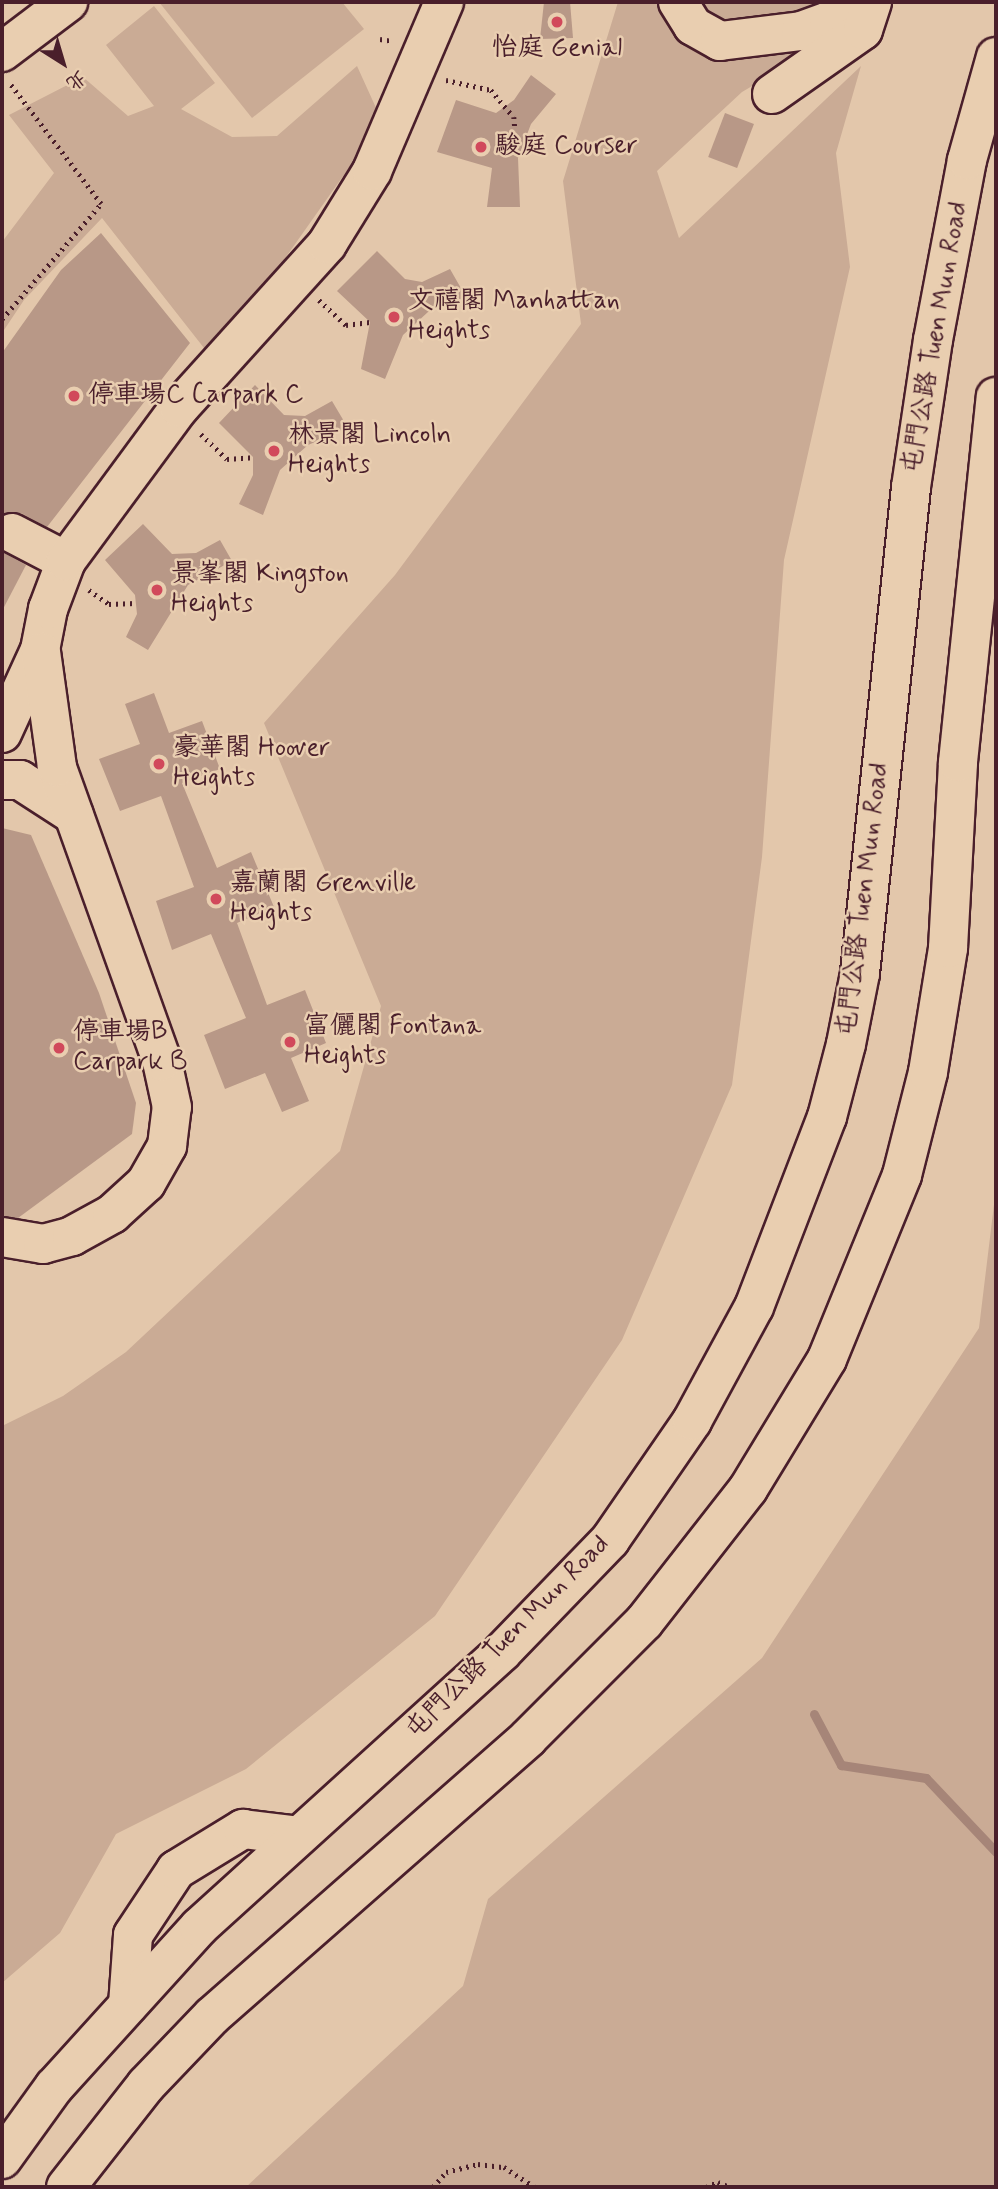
<!DOCTYPE html>
<html>
<head>
<meta charset="utf-8">
<style>
  body { margin:0 }
  #map { position:relative; width:998px; height:2189px; overflow:hidden; background:#e3c7ab; font-family:Mynerve,"LXGW WenKai TC",sans-serif }
  div>[style] { position:absolute }
  [style*='--x'] { left:calc(var(--x)*1px); top:calc(var(--y)*1px); width:calc(var(--w)*1px); rotate:calc(var(--a)*1deg) }
  .green>* { inset:0; background:#caab95 }
  .stream>* { height:9px; margin:-4.5px; padding:0 4.5px; transform-origin:4.5px; border-radius:4.5px; background:#a68578 }
  .building>* { inset:0; background:#b89887; transform-origin:0 0 }
  .path>* { height:4.5px; margin-top:-2.25px; transform-origin:0; background:repeating-linear-gradient(90deg,#4a1f2b 0 2px,transparent 0 7px) }
  .roads { filter:drop-shadow(2px 0 #4a1f2b) drop-shadow(-2px 0 #4a1f2b) drop-shadow(0 2px #4a1f2b) drop-shadow(0 -2px #4a1f2b) }
  .minor>* { height:38px; margin:-19px; padding:0 19px; transform-origin:19px; border-radius:19px; background:#e9ceb0 }
  .highway>* { height:38px; margin:-19px; padding:0 19px; transform-origin:19px; border-radius:19px; background:#e9ceb0 }
  .dots>* { width:19px; height:19px; translate:-50% -50%; box-sizing:border-box; border:4px solid #e9ceb0; border-radius:50% }
  span { translate:-50% -50%; white-space:nowrap; text-align:center; line-height:1.15; -webkit-text-stroke:5px #e9ceb0; paint-order:stroke }
  .poi-label { font-size:26px; color:#4a1f2b }
  .left { translate:0 -50%; text-align:left }
  .street-label { font-size:26px; color:#4a1f2b }
  .frame { position:absolute; inset:0; border:4px solid #4a1f2b; pointer-events:none }
  .north { position:absolute; left:28px; top:28px; width:70px; height:70px; -webkit-text-stroke:5px #e9ceb0; paint-order:stroke; rotate:143deg; font-size:19px; font-weight:700; line-height:28px; text-align:center; color:#4a1f2b }
  .north::after { content:''; display:block; margin:auto; width:24px; height:32px; background:#4a1f2b; clip-path:polygon(50% 0,100% 100%,50% 72%,0 100%) }
</style>
</head>
<body>
<div id="map">
  <div class="green">
    <div style="clip-path:polygon(159px 2px,342px 2px,364px 29px,252px 118px)"></div>
    <div style="clip-path:polygon(618px 2px,895px 2px,742px 92px,657px 171px,679px 238px,861px 66px,836px 153px,850px 267px,784px 560px,762px 857px,732px 1085px,622px 1340px,435px 1616px,246px 1769px,116px 1834px,60px 1933px,2px 1983px,2px 1426px,63px 1396px,126px 1352px,340px 1151px,381px 1006px,264px 723px,395px 575px,581px 324px,563px 181px)"></div>
    <div style="clip-path:polygon(154px 6px,215px 83px,181px 109px,232px 137px,277px 136px,357px 66px,382px 121px,264px 288px,204px 348px,102px 218px,24px 300px,2px 333px,2px 242px,54px 173px,9px 115px,83px 77px,128px 116px,154px 106px,106px 45px)"></div>
    <div style="clip-path:polygon(996px 1188px,996px 2187px,246px 2187px,463px 1986px,488px 1899px,762px 1658px,979px 1328px)"></div>
  </div>
  <div class="stream">
    <div style="--x:814;--y:1714;--w:58;--a:62.1"></div>
    <div style="--x:841;--y:1765;--w:86;--a:8.7"></div>
    <div style="--x:926;--y:1778;--w:102;--a:46.6"></div>
  </div>
  <div class="building">
    <div style="clip-path:polygon(544px 2px,570px 2px,573px 38px,540px 39px)"></div>
    <div style="clip-path:polygon(531px 75px,556px 94px,531px 124px,518px 158px,520px 207px,487px 207px,492px 168px,437px 152px,456px 100px,496px 113px,514px 100px)"></div>
    <div style="left:725px;top:113px;width:31px;height:47px;rotate:21deg"></div>
    <div style="clip-path:polygon(101px 233px,190px 343px,47px 527px,21px 513px,2px 514px,2px 353px,61px 270px)"></div>
    <div style="clip-path:polygon(377px 251px,405px 279px,422px 282px,450px 269px,466px 297px,428px 312px,403px 335px,385px 379px,361px 369px,370px 322px,337px 291px)"></div>
    <div style="clip-path:polygon(255px 385px,284px 415px,305px 416px,332px 401px,348px 428px,308px 445px,280px 470px,263px 515px,239px 504px,253px 475px,253px 457px,219px 423px)"></div>
    <div style="clip-path:polygon(143px 524px,172px 554px,196px 553px,220px 540px,232px 561px,188px 585px,148px 650px,126px 637px,137px 614px,135px 595px,105px 560px)"></div>
    <div style="clip-path:polygon(2px 552px,26px 565px,2px 611px)"></div>
    <div style="clip-path:polygon(154px 693px,169px 733px,202px 721px,220px 769px,182px 783px,217px 868px,251px 852px,274px 907px,237px 923px,267px 1005px,305px 990px,326px 1043px,291px 1058px,309px 1101px,282px 1112px,265px 1073px,225px 1089px,204px 1035px,246px 1018px,211px 934px,172px 950px,156px 901px,194px 887px,161px 796px,120px 811px,99px 759px,140px 744px,125px 704px)"></div>
    <div style="clip-path:polygon(2px 828px,31px 835px,99px 993px,136px 1103px,132px 1134px,18px 1218px,2px 1216px)"></div>
  </div>
  <div class="path">
    <div style="--x:380;--y:39;--w:12;--a:9"></div>
    <div style="--x:446;--y:80;--w:46;--a:12.5"></div>
    <div style="--x:491;--y:90;--w:35;--a:50"></div>
    <div style="--x:514;--y:117;--w:12;--a:85"></div>
    <div style="--x:319;--y:300;--w:37;--a:43"></div>
    <div style="--x:346;--y:325;--w:24;--a:-7"></div>
    <div style="--x:2;--y:319;--w:152;--a:-49.3"></div>
    <div style="--x:101;--y:204;--w:151;--a:-127.2"></div>
    <div style="--x:201;--y:434;--w:36;--a:44"></div>
    <div style="--x:227;--y:459;--w:26;--a:-4"></div>
    <div style="--x:89;--y:590;--w:24;--a:35"></div>
    <div style="--x:109;--y:604;--w:27;--a:-2"></div>
    <div style="--x:433;--y:2187;--w:20;--a:-49"></div>
    <div style="--x:446;--y:2172;--w:33;--a:-14"></div>
    <div style="--x:478;--y:2164;--w:26;--a:7"></div>
    <div style="--x:504;--y:2167;--w:37;--a:33"></div>
    <div style="--x:706;--y:2187;--w:13;--a:-23"></div>
    <div style="--x:718;--y:2182;--w:13;--a:23"></div>
  </div>
  <div class="roads">
    <div class="minor">
      <div style="--x:678;--y:2;--w:28;--a:58"></div>
      <div style="--x:693;--y:26;--w:31;--a:29"></div>
      <div style="--x:720;--y:41;--w:82;--a:-7"></div>
      <div style="--x:801;--y:31;--w:30;--a:-20"></div>
      <div style="--x:829;--y:21;--w:34;--a:-34"></div>
      <div style="--x:2;--y:52;--w:83;--a:-37.1"></div>
      <div style="--x:772;--y:94;--w:111;--a:-35.1"></div>
      <div style="--x:863;--y:30;--w:29;--a:-72"></div>
      <div style="--x:12;--y:533;--w:61;--a:27.4"></div>
      <div style="--x:2;--y:733;--w:91;--a:-65.4"></div>
      <div style="--x:40;--y:650;--w:42;--a:-79"></div>
      <div style="--x:48;--y:609;--w:51;--a:-69.4"></div>
      <div style="--x:66;--y:561;--w:190;--a:-53.6"></div>
      <div style="--x:179;--y:408;--w:221;--a:-47.9"></div>
      <div style="--x:327;--y:244;--w:86;--a:-58.3"></div>
      <div style="--x:372;--y:171;--w:184;--a:-66.9"></div>
      <div style="--x:2;--y:780;--w:18;--a:0"></div>
      <div style="--x:20;--y:780;--w:64;--a:32.9"></div>
      <div style="--x:2;--y:1237;--w:42;--a:9.7"></div>
      <div style="--x:43;--y:1244;--w:30;--a:-15"></div>
      <div style="--x:72;--y:1236;--w:46;--a:-28.8"></div>
      <div style="--x:112;--y:1214;--w:46;--a:-42.4"></div>
      <div style="--x:146;--y:1183;--w:43;--a:-60.4"></div>
      <div style="--x:167;--y:1146;--w:39;--a:-83"></div>
      <div style="--x:172;--y:1107;--w:47;--a:-102.3"></div>
      <div style="--x:162;--y:1061;--w:312;--a:-109.7"></div>
      <div style="--x:57;--y:767;--w:116;--a:-97.9"></div>
      <div style="--x:128;--y:2005;--w:70;--a:-85.9"></div>
      <div style="--x:133;--y:1935;--w:78;--a:-56.5"></div>
      <div style="--x:176;--y:1870;--w:79;--a:-31.5"></div>
      <div style="--x:243;--y:1829;--w:56;--a:7.1"></div>
    </div>
    <div class="highway">
      <div style="--x:2;--y:2159;--w:89;--a:-54.2"></div>
      <div style="--x:54;--y:2087;--w:216;--a:-47.8"></div>
      <div style="--x:199;--y:1927;--w:409;--a:-42.2"></div>
      <div style="--x:502;--y:1652;--w:156;--a:-46"></div>
      <div style="--x:610;--y:1540;--w:145;--a:-55.4"></div>
      <div style="--x:692;--y:1421;--w:130;--a:-61.5"></div>
      <div style="--x:754;--y:1307;--w:204;--a:-69"></div>
      <div style="--x:827;--y:1117;--w:75;--a:-75.4"></div>
      <div style="--x:846;--y:1044;--w:72;--a:-78.8"></div>
      <div style="--x:860;--y:973;--w:489;--a:-84"></div>
      <div style="--x:911;--y:487;--w:149;--a:-81.5"></div>
      <div style="--x:933;--y:340;--w:183;--a:-79.3"></div>
      <div style="--x:967;--y:160;--w:107;--a:-74.3"></div>
      <div style="--x:66;--y:2187;--w:130;--a:-51.9"></div>
      <div style="--x:146;--y:2085;--w:95;--a:-46.3"></div>
      <div style="--x:212;--y:2016;--w:421;--a:-41.3"></div>
      <div style="--x:528;--y:1738;--w:164;--a:-45"></div>
      <div style="--x:644;--y:1622;--w:169;--a:-52"></div>
      <div style="--x:748;--y:1489;--w:152;--a:-58.7"></div>
      <div style="--x:827;--y:1359;--w:199;--a:-67.8"></div>
      <div style="--x:902;--y:1175;--w:106;--a:-75.8"></div>
      <div style="--x:928;--y:1072;--w:126;--a:-80.8"></div>
      <div style="--x:948;--y:948;--w:186;--a:-86.9"></div>
      <div style="--x:958;--y:762;--w:367;--a:-84.1"></div>
    </div>
  </div>
  <div class="dots">
    <div style="left:557px;top:22px;background:#d1495b"></div>
    <div style="left:481px;top:147px;background:#d1495b"></div>
    <div style="left:394px;top:317px;background:#d1495b"></div>
    <div style="left:74px;top:396px;background:#d1495b"></div>
    <div style="left:274px;top:451px;background:#d1495b"></div>
    <div style="left:157px;top:590px;background:#d1495b"></div>
    <div style="left:159px;top:764px;background:#d1495b"></div>
    <div style="left:216px;top:899px;background:#d1495b"></div>
    <div style="left:290px;top:1042px;background:#d1495b"></div>
    <div style="left:59px;top:1048px;background:#d1495b"></div>
  </div>
  <div class="poi-label">
    <span style="left:557px;top:49px">怡庭 Genial</span>
    <span class="left" style="left:495px;top:147px">駿庭 Courser</span>
    <span class="left" style="left:408px;top:317px">文禧閣 Manhattan<br>Heights</span>
    <span class="left" style="left:88px;top:396px">停車場C Carpark C</span>
    <span class="left" style="left:288px;top:451px">林景閣 Lincoln<br>Heights</span>
    <span class="left" style="left:171px;top:590px">景峯閣 Kingston<br>Heights</span>
    <span class="left" style="left:173px;top:764px">豪華閣 Hoover<br>Heights</span>
    <span class="left" style="left:230px;top:899px">嘉蘭閣 Grenville<br>Heights</span>
    <span class="left" style="left:304px;top:1042px">富儷閣 Fontana<br>Heights</span>
    <span class="left" style="left:73px;top:1048px">停車場B<br>Carpark B</span>
  </div>
  <div class="street-label">
    <span style="left:936px;top:338px;rotate:-80deg">屯門公路 Tuen Mun Road</span>
    <span style="left:864px;top:900px;rotate:-83deg">屯門公路 Tuen Mun Road</span>
    <span style="left:508px;top:1638px;rotate:-45deg">屯門公路 Tuen Mun Road</span>
  </div>
  <div class="frame"></div>
  <div class="north">北</div>
</div>
</body>
</html>
